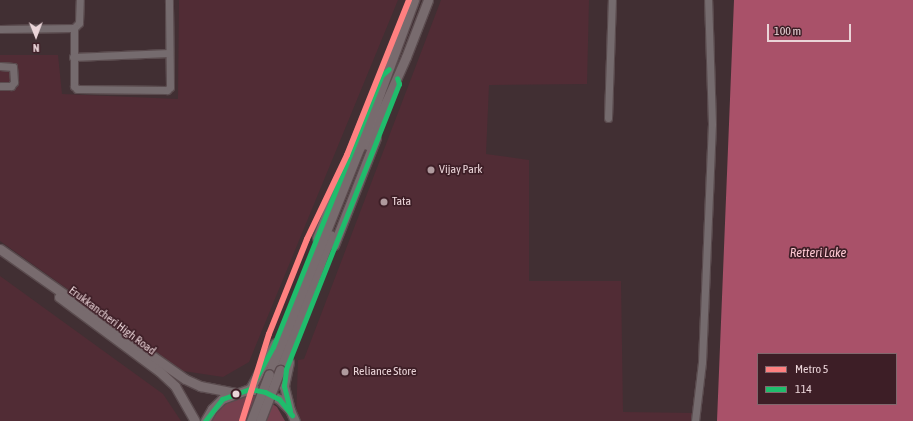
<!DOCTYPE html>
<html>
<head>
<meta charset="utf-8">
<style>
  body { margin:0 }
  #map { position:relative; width:913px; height:421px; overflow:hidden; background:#412f33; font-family:"Asap Condensed",sans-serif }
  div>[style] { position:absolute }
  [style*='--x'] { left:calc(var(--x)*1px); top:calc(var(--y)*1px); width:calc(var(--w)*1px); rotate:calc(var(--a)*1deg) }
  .built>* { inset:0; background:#512c35 }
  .green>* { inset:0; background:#75404e }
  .water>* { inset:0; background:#a95169 }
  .roads { filter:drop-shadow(1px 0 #5a4b4e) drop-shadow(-1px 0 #5a4b4e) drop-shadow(0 1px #5a4b4e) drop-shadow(0 -1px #5a4b4e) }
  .minor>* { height:7px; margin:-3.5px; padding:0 3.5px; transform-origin:3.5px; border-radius:3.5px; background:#756b6e }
  .major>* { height:9px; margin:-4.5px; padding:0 4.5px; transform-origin:4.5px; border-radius:4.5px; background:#786b6e }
  .bridges { filter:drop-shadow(1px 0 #5a4b4e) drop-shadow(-1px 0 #5a4b4e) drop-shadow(0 1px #5a4b4e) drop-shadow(0 -1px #5a4b4e) }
  .major-bridge>* { height:9px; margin:-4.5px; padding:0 4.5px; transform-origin:4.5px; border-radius:4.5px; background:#786b6e }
  .bus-1>* { height:5px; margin:-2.5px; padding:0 2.5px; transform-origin:2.5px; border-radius:2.5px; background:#20bc6c }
  .metro-1>* { height:6px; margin:-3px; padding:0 3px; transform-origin:3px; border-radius:3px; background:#ff8080 }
  .dots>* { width:11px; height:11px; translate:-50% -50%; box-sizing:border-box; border:2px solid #3d1e26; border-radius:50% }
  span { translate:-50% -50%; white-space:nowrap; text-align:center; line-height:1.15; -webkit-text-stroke:3.5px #3d1e26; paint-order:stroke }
  .poi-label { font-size:12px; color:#ead4d8 }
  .left { translate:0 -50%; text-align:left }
  .street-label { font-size:12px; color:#ead4d8 }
  .water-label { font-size:13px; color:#fcc6d1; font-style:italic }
  .legend { position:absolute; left:757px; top:353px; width:140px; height:52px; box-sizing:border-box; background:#3d1e26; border:1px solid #82676d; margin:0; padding:5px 7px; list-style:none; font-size:12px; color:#ead4d8 }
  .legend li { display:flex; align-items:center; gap:8px; height:20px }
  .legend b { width:20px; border:1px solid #82676d }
  .north { position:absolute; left:16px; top:16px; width:40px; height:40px; -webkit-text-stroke:3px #3d1e26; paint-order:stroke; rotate:179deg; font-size:11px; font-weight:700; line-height:16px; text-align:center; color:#ead4d8 }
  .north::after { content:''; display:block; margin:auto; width:14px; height:18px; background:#ead4d8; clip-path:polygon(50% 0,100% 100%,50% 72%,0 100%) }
  .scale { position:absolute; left:767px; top:24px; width:84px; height:18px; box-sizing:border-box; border:2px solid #ead4d8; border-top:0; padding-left:5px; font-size:12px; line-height:14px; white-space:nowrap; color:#ead4d8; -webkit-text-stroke:3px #3d1e26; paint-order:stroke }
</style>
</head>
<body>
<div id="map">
  <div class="built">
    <div style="clip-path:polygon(179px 0,398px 0,249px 362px,223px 377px,183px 371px,0 241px,0 55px,58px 55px,62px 94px,178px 99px)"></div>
    <div style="clip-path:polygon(441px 0,589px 0,587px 84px,489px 85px,486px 154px,529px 160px,529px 281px,621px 281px,623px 412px,695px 413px,695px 421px,296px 421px,298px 360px,304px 359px)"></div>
    <div style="clip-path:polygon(0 276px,163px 394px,181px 421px,0 421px)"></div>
  </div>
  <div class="green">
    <div style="clip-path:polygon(239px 395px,252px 395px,265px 399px,277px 407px,285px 421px,209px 421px,227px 400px)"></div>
  </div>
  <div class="water">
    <div style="clip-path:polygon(evenodd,734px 0,913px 0,913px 421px,717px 421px,734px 0,758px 354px,896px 354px,896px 404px,758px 404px,758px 354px)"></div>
  </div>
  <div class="roads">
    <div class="minor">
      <div style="--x:74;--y:28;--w:7;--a:-45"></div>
      <div style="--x:79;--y:23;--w:23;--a:-88"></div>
      <div style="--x:0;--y:29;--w:74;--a:-0.8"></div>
      <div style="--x:74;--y:28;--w:58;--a:90"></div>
      <div style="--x:74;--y:86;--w:4;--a:45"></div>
      <div style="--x:77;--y:89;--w:90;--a:0.6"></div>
      <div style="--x:167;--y:90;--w:4;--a:-45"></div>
      <div style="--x:170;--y:87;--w:87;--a:-90.7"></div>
      <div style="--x:73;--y:57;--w:96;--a:-2.4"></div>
      <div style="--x:0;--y:66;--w:13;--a:4"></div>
      <div style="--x:13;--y:67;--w:15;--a:86"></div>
      <div style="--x:14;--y:82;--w:5;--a:127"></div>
      <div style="--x:11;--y:86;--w:11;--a:180"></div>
      <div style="--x:608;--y:118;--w:118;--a:-88.1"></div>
      <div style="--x:695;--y:421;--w:59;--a:-83.2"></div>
      <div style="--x:702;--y:362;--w:238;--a:-87.6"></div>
      <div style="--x:712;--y:124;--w:124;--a:-91.8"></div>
    </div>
    <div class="major">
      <div style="--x:367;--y:145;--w:96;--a:-66.1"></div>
      <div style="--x:406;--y:57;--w:61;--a:-68.9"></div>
      <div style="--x:317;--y:238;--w:131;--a:-68.5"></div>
      <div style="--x:334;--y:245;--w:115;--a:-68.6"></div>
      <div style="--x:0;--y:249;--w:226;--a:35.1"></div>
      <div style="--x:185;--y:379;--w:17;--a:25"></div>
      <div style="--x:200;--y:386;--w:36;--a:11"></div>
      <div style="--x:59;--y:297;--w:124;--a:36.5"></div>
      <div style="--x:159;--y:371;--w:22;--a:43"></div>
      <div style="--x:175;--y:386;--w:40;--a:60.3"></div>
      <div style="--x:289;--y:362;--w:25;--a:102"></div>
      <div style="--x:284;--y:386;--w:25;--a:76"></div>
      <div style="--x:280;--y:370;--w:144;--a:-69.3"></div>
      <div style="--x:269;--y:374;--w:245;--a:-68.2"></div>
      <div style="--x:360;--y:147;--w:157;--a:-69.8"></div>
      <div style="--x:250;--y:389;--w:52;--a:-61.5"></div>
      <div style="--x:205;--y:421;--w:14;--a:-60"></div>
      <div style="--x:212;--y:409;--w:14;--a:-45"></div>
      <div style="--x:222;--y:399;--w:30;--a:-20"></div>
      <div style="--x:250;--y:389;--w:15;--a:11"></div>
      <div style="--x:265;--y:392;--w:16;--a:27"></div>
      <div style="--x:279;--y:399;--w:16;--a:45"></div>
      <div style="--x:290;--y:410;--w:12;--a:66"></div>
    </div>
  </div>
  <div class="bridges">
    <div class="major-bridge">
      <div style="--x:251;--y:421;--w:50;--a:-69"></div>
      <div style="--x:260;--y:421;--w:55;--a:-68.6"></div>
    </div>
  </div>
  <div class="bus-1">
    <div style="--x:250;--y:389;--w:48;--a:-61.3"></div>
    <div style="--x:273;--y:347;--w:293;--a:-68.2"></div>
    <div style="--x:382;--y:75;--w:9;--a:-41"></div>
    <div style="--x:290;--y:410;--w:25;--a:-104"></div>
    <div style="--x:284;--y:386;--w:17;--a:-83"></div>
    <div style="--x:286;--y:369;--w:307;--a:-68.4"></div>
    <div style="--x:399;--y:84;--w:6;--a:-108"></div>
    <div style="--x:205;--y:421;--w:28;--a:-52"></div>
    <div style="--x:222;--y:399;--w:30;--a:-20"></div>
    <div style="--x:250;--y:389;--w:15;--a:11"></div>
    <div style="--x:265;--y:392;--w:16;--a:27"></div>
    <div style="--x:279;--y:399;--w:21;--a:51"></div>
  </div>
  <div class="metro-1">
    <div style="--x:242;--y:421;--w:91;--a:-72.8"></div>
    <div style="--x:269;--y:334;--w:102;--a:-68.2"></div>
    <div style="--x:307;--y:239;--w:93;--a:-64.5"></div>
    <div style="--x:347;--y:155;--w:167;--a:-68.2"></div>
  </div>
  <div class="dots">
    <div style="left:431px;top:170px;background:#af9a9e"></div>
    <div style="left:384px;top:202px;background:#af9a9e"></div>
    <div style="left:345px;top:372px;background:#af9a9e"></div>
    <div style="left:236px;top:394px;background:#ead4d8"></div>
  </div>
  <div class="poi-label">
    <span class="left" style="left:439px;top:170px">Vijay Park</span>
    <span class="left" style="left:392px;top:202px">Tata</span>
    <span class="left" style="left:353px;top:372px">Reliance Store</span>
  </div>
  <div class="street-label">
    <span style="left:112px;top:321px;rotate:37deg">Erukkancheri High Road</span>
  </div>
  <div class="water-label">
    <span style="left:818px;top:253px">Retteri Lake</span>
  </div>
  <ul class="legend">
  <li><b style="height:5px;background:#ff8080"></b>Metro 5</li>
  <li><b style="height:5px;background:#20bc6c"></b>114</li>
  </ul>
  <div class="north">N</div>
  <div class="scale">100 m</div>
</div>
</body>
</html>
